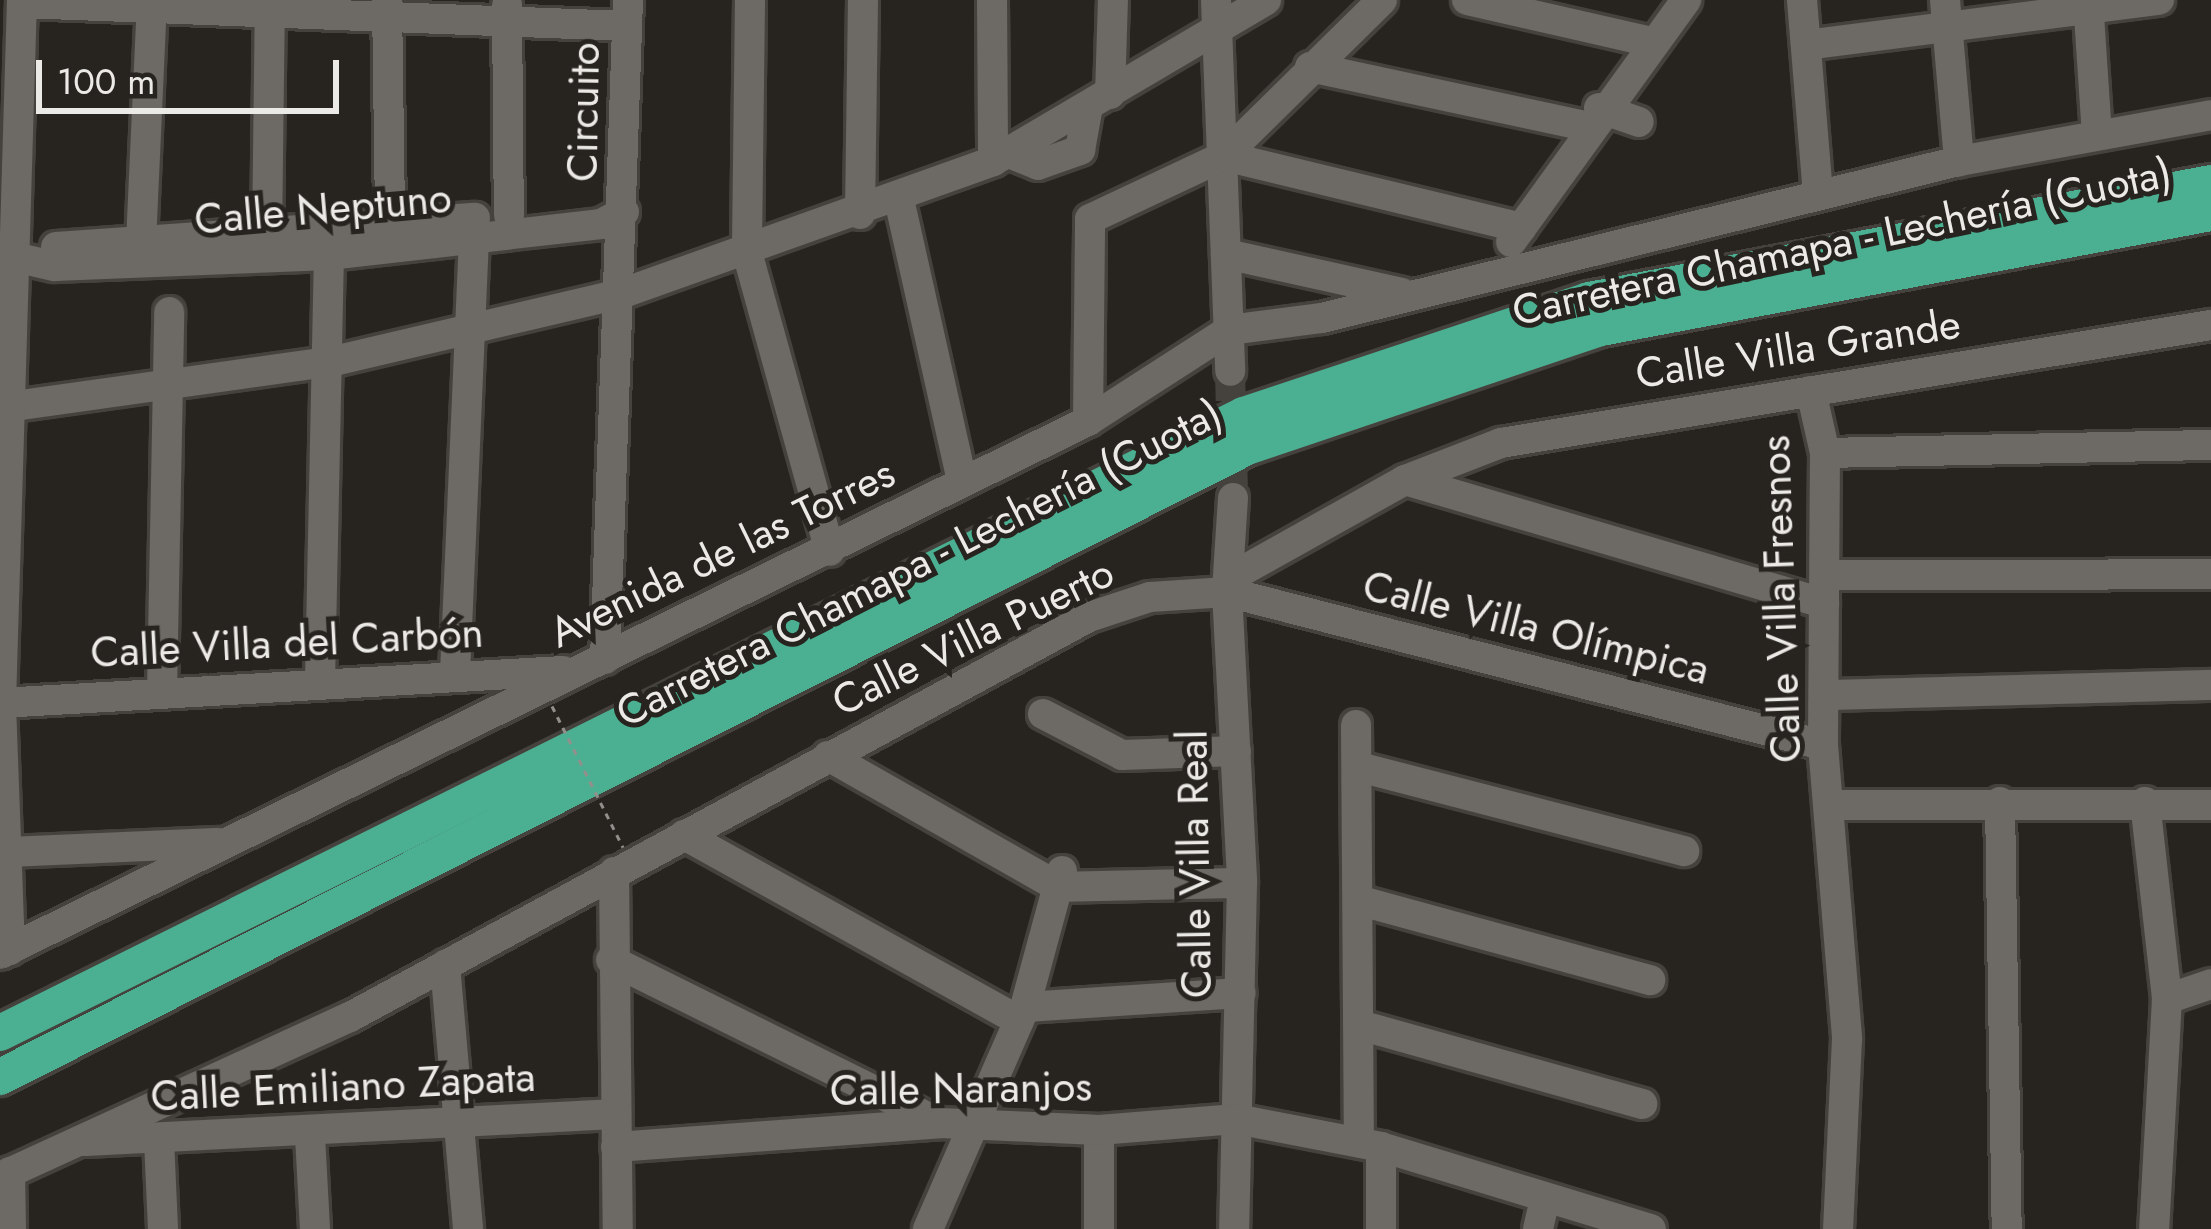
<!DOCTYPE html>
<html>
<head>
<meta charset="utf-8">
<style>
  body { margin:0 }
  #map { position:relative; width:2211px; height:1229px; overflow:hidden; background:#272420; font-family:Jost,sans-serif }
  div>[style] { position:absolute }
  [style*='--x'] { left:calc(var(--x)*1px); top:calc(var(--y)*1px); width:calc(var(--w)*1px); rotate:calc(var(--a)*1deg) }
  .minor-tunnel>* { height:30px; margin-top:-15px; transform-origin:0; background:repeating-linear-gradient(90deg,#45423e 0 30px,transparent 0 45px) }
  .roads { filter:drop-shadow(3px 0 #45423e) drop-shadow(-3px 0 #45423e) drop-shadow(0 3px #45423e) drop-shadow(0 -3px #45423e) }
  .minor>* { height:30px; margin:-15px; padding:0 15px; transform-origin:15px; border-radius:15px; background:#6d6964 }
  .highway>* { height:36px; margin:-18px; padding:0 18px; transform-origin:18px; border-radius:18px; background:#4bb091 }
  .path-bridge>* { height:3px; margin-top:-1.5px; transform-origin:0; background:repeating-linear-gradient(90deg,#92908c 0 6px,transparent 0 12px) }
  span { translate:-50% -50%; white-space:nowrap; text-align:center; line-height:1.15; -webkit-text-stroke:10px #272420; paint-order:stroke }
  .street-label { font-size:42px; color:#eceae7 }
  .scale { position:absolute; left:36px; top:60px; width:303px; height:54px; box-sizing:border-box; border:6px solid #eceae7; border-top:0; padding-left:15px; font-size:36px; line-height:42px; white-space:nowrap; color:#eceae7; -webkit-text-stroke:9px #272420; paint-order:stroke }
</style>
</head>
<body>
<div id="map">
  <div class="minor-tunnel">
    <div style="--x:1230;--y:371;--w:127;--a:88.6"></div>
  </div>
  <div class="roads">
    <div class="minor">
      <div style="--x:387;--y:0;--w:225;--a:89.2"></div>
      <div style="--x:750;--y:0;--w:252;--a:90.7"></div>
      <div style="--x:747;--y:252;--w:310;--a:74.5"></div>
      <div style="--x:992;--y:0;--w:161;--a:89.6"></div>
      <div style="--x:1216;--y:0;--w:371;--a:87.8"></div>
      <div style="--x:1467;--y:0;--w:185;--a:12.8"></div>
      <div style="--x:1802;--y:0;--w:195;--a:85.3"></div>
      <div style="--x:1945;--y:0;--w:162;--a:85"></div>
      <div style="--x:2088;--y:0;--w:135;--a:86.2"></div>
      <div style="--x:22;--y:3;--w:605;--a:2.18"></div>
      <div style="--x:507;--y:5;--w:210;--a:89.5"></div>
      <div style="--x:1806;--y:45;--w:356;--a:-7.3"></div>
      <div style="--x:1310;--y:67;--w:281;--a:12.1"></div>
      <div style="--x:1110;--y:94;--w:94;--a:-88.2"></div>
      <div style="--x:1599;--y:108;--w:42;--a:19.3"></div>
      <div style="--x:1009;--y:153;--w:31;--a:22"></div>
      <div style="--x:1038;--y:165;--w:45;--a:-19.7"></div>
      <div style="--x:1080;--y:150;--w:45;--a:-79.7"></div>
      <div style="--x:1224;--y:156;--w:222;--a:-44.6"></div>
      <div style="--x:899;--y:199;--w:288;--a:77.4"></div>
      <div style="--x:860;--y:214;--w:214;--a:-89.2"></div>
      <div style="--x:267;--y:239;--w:239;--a:-89.3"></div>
      <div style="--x:1511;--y:242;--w:299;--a:-54.1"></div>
      <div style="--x:141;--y:243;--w:243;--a:-87.4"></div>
      <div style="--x:56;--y:247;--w:420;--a:-4"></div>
      <div style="--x:1226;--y:254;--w:180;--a:12.5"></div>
      <div style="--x:19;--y:258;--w:37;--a:13"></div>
      <div style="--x:55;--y:266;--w:274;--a:-2.3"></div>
      <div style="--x:329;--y:255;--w:274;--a:-6.5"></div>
      <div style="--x:601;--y:224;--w:26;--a:-28"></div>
      <div style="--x:1811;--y:391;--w:64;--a:77.3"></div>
      <div style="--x:1825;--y:453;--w:292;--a:90.4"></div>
      <div style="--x:1823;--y:745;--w:295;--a:85.3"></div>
      <div style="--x:1847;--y:1039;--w:190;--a:92.7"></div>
      <div style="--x:0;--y:408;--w:337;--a:-8"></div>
      <div style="--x:334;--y:361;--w:297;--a:-13.2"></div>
      <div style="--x:623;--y:293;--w:393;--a:-19.6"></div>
      <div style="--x:993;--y:161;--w:317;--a:-30.5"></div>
      <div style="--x:1088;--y:421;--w:202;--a:-89.4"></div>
      <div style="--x:1090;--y:219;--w:148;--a:-25.2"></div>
      <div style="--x:1224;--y:156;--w:306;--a:13.6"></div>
      <div style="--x:1825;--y:453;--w:386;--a:-1.2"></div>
      <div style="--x:1405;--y:480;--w:437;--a:16.4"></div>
      <div style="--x:1233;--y:498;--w:94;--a:93.7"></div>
      <div style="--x:1227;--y:592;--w:291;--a:87"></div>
      <div style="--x:1242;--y:883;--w:346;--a:91.3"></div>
      <div style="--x:1826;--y:575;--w:385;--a:-0.1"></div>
      <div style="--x:1228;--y:579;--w:203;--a:-29.2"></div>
      <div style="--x:1405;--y:480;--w:103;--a:-21.1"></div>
      <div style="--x:1501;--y:443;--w:720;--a:-9.44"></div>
      <div style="--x:605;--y:659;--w:659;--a:-88"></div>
      <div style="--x:455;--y:673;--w:435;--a:-87.5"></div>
      <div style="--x:320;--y:682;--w:427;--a:-88.8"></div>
      <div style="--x:162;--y:692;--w:380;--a:-88.9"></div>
      <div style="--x:1826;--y:695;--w:385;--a:-1.5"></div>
      <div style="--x:0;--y:703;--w:564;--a:-3.25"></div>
      <div style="--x:1043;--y:714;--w:89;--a:27.4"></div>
      <div style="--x:1122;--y:755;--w:114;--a:-2"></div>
      <div style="--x:1356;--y:725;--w:417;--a:89.6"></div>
      <div style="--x:828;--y:756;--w:266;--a:29.6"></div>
      <div style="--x:1059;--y:887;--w:183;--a:-1.3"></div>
      <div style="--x:1359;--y:767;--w:336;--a:14.5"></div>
      <div style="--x:2000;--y:802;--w:427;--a:89.1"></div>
      <div style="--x:2145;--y:802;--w:198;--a:83.6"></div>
      <div style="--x:2167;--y:999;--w:230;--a:93.2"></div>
      <div style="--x:1835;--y:805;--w:376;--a:0"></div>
      <div style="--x:684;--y:835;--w:383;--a:29"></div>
      <div style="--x:10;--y:852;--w:208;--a:-2.5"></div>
      <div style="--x:614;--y:872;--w:357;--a:89.4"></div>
      <div style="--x:1361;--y:901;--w:300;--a:15.3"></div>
      <div style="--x:10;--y:950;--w:247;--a:-92.1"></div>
      <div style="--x:1;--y:703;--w:703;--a:-88.29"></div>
      <div style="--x:0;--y:954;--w:1212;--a:-26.1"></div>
      <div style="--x:1088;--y:421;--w:168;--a:-32.8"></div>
      <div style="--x:1229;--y:330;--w:94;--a:-7.4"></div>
      <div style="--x:1322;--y:318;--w:656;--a:-13.85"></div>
      <div style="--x:1959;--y:161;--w:256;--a:-10.3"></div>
      <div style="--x:611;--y:960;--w:366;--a:26.4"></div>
      <div style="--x:445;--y:965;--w:265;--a:85"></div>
      <div style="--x:2167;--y:999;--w:46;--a:-18.8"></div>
      <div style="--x:1025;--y:1007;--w:216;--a:-3.7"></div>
      <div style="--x:1363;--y:1026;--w:290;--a:15.6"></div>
      <div style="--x:1099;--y:1130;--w:99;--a:90"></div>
      <div style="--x:310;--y:1136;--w:93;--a:86.9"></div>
      <div style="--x:159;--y:1140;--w:89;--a:87.4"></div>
      <div style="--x:86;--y:1141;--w:531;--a:-2.92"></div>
      <div style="--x:616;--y:1147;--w:325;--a:-4.2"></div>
      <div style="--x:940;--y:1123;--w:159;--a:2.5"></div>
      <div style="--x:1099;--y:1130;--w:137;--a:-4.6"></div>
      <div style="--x:1236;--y:1119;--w:148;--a:10.9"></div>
      <div style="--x:1381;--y:1147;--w:282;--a:16.9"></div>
      <div style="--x:10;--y:1172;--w:57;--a:89"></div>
      <div style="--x:0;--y:1177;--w:385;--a:-24.6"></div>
      <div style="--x:350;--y:1017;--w:840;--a:-28.43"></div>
      <div style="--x:1089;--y:617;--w:64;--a:-18.2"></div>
      <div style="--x:1150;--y:597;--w:77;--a:-3.7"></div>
      <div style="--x:1227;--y:592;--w:615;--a:14.4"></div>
      <div style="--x:928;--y:1229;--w:242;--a:-66.4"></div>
      <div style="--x:1025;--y:1007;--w:141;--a:-74.8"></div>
      <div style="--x:1381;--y:1229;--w:82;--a:-90"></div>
      <div style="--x:1538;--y:1229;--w:31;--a:-77"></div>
    </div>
    <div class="highway">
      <div style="--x:0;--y:1033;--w:1389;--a:-26.42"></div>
      <div style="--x:1244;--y:415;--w:364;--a:-18.4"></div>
      <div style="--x:1589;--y:300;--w:633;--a:-10.65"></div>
      <div style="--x:0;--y:1077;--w:1397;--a:-26.8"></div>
      <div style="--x:1247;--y:447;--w:373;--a:-18.6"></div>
      <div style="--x:1601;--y:328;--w:621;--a:-10.68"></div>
    </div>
  </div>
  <div class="path-bridge">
    <div style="--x:552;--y:706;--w:158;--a:63.3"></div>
  </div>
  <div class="street-label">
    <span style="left:584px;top:112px;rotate:-89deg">Circuito</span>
    <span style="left:323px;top:209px;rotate:-5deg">Calle Neptuno</span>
    <span style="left:1842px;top:242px;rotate:-12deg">Carretera Chamapa - Lechería (Cuota)</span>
    <span style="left:1798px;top:349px;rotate:-9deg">Calle Villa Grande</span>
    <span style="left:722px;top:553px;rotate:-26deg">Avenida de las Torres</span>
    <span style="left:919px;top:563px;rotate:-27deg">Carretera Chamapa - Lechería (Cuota)</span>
    <span style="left:1781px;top:599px;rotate:-92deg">Calle Villa Fresnos</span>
    <span style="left:1536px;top:628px;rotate:14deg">Calle Villa Olímpica</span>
    <span style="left:973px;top:637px;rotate:-26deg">Calle Villa Puerto</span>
    <span style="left:287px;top:643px;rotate:-3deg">Calle Villa del Carbón</span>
    <span style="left:1195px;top:864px;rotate:-91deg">Calle Villa Real</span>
    <span style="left:343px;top:1087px;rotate:-3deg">Calle Emiliano Zapata</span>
    <span style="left:961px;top:1089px;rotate:-1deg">Calle Naranjos</span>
  </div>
  <div class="scale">100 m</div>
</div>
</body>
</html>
